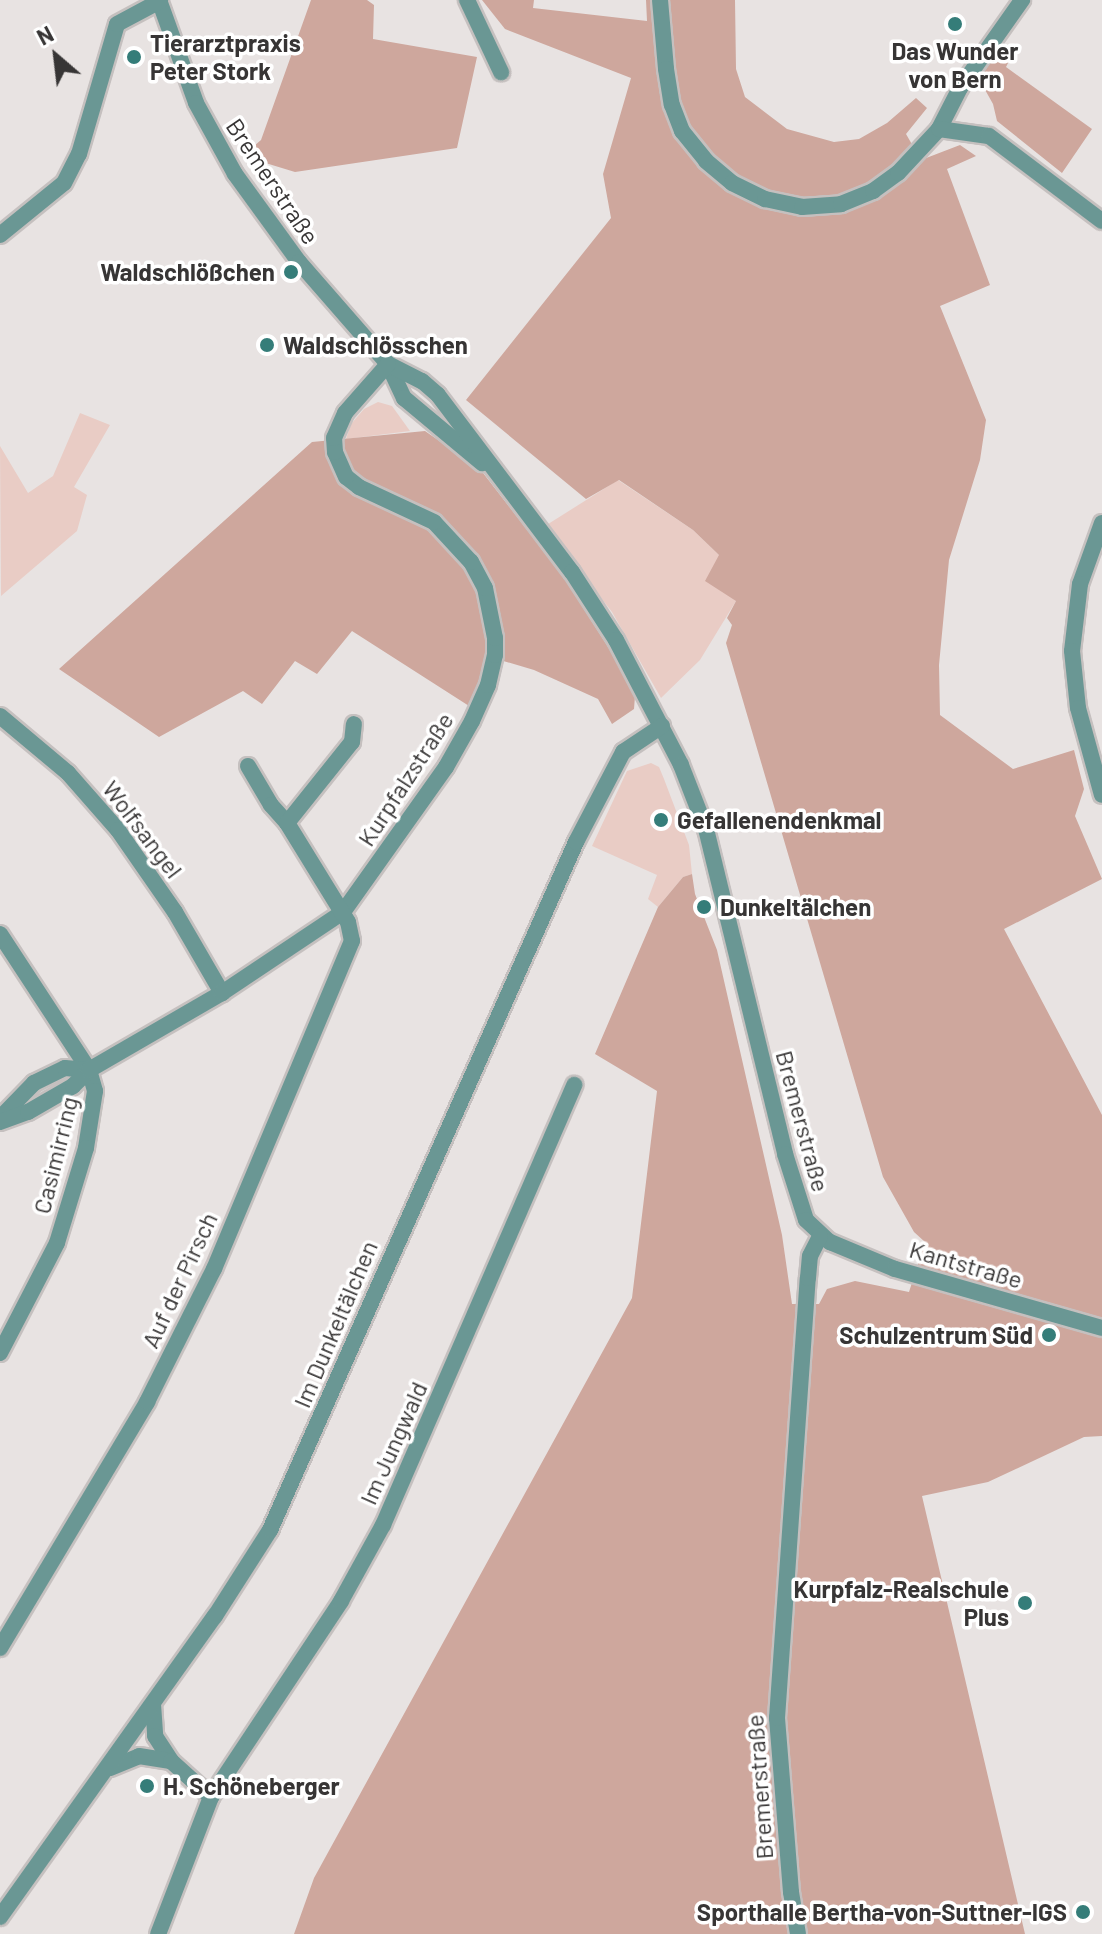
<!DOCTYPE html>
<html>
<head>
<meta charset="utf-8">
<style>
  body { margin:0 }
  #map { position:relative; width:1102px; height:1934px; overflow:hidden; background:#e8e3e2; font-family:Barlow,sans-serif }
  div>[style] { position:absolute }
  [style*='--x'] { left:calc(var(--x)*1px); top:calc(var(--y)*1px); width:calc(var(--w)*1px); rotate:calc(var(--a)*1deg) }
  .green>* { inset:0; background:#e9ccc5 }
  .forest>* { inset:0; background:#cea79d }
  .roads { filter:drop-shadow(2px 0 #c5c0bf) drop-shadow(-2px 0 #c5c0bf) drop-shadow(0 2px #c5c0bf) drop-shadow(0 -2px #c5c0bf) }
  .minor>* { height:16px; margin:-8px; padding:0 8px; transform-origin:8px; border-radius:8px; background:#6a9794 }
  .dots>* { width:22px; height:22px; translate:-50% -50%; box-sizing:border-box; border:4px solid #fff; border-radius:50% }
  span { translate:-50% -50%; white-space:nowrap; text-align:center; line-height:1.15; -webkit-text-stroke:7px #fff; paint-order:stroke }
  .poi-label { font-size:24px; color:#373535; font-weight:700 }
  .left { translate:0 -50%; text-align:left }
  .right { translate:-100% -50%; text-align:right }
  .street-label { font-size:24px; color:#373535 }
  .north { position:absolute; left:16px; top:16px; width:80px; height:80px; -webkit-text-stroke:6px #fff; paint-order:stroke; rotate:332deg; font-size:22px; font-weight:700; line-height:32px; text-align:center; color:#373535 }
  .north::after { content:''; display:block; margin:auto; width:28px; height:36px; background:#373535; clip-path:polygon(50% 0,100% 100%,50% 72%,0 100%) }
</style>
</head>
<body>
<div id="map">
  <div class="green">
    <div style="clip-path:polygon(378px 402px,392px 406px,410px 431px,346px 439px,351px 424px,364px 409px)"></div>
    <div style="clip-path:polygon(80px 413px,110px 425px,74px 487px,87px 495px,77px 531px,1px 596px,0 446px,28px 493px,53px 476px)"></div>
    <div style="clip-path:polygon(618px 480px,693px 530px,719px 555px,736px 601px,700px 660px,661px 698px,612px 612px,545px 526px)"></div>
    <div style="clip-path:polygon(651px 763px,659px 767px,664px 779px,689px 845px,692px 874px,683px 877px,658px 907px,648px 899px,657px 875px,592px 846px,627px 771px)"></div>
  </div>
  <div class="forest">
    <div style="clip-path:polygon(311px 0,367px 0,374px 5px,373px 39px,477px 57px,457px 148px,295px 172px,242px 156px,261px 140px)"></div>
    <div style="clip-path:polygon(482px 0,534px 0,533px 8px,647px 21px,646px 0,735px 0,736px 69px,745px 97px,787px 129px,834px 142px,859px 139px,887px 123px,916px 98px,927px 108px,906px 134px,921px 160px,960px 145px,976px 156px,947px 169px,990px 285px,940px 306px,986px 420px,980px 460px,949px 560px,939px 665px,940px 715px,1013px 769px,1074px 750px,1084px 789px,1075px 816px,1102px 879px,1004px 929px,1102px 1115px,1102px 1436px,1084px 1437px,988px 1482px,922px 1496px,1025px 1934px,294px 1934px,314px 1878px,632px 1298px,657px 1091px,595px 1054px,658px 907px,683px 877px,692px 874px,695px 894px,717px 950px,782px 1235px,792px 1304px,819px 1304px,827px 1289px,855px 1281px,909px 1292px,925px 1242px,914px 1232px,883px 1177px,726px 643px,732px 625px,727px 618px,736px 601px,705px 581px,719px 555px,693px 530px,619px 480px,586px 499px,466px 400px,611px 218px,603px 174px,631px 78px,505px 29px)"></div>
    <div style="clip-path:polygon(998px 48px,1011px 57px,1006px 67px,1092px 129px,1062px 173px,997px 121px,993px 104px,979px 79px)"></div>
    <div style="clip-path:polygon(425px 431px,480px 469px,563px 576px,617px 661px,635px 696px,634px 709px,612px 724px,598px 699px,534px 670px,500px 660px,480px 713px,352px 631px,317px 674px,295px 661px,262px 704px,243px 691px,159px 737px,59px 669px,312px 442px)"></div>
  </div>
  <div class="roads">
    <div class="minor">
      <div style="--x:159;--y:0;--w:109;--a:70.2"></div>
      <div style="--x:196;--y:103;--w:81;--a:61.2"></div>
      <div style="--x:235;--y:174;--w:109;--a:54"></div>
      <div style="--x:299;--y:262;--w:135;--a:48.9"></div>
      <div style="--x:388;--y:364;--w:38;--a:65"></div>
      <div style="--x:404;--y:398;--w:102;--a:39.8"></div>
      <div style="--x:467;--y:0;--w:80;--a:64.7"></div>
      <div style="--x:660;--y:0;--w:69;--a:85"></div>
      <div style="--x:666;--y:69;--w:36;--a:81"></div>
      <div style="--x:672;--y:105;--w:28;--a:69"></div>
      <div style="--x:682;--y:131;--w:38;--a:51"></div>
      <div style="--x:706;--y:161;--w:34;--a:40"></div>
      <div style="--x:732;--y:183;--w:37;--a:26"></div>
      <div style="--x:765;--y:199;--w:38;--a:12"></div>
      <div style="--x:802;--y:207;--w:39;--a:-4"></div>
      <div style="--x:841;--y:204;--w:35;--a:-22"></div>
      <div style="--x:873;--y:191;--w:31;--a:-36"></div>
      <div style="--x:898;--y:173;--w:60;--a:-47"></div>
      <div style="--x:939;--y:129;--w:46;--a:-62.9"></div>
      <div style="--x:960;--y:88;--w:108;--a:-54.8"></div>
      <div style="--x:939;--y:129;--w:50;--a:8"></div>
      <div style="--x:989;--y:136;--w:141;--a:37"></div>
      <div style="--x:0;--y:235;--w:82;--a:-39.1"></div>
      <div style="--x:64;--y:183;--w:33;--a:-63"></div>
      <div style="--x:79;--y:154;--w:135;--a:-73.7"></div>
      <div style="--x:117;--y:24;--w:49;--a:-28.1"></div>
      <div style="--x:388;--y:364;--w:38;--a:27"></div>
      <div style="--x:422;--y:381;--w:21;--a:41"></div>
      <div style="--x:438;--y:395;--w:222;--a:52.9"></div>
      <div style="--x:572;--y:572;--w:81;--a:57.1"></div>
      <div style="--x:616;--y:640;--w:141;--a:62.5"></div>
      <div style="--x:681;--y:765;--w:69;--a:68.7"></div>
      <div style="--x:706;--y:829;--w:334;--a:76.3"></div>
      <div style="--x:785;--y:1154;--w:69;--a:72.3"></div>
      <div style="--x:806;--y:1220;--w:33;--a:43"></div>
      <div style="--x:830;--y:1242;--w:70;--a:22.6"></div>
      <div style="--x:895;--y:1269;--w:215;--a:15.9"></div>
      <div style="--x:1102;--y:523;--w:65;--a:109.8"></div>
      <div style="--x:1080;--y:584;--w:67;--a:96.8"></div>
      <div style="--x:1072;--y:651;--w:57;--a:84"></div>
      <div style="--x:1078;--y:708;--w:90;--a:74.6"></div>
      <div style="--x:0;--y:716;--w:89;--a:40"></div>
      <div style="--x:68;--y:773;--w:76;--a:48.7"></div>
      <div style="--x:118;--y:830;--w:100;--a:55.2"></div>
      <div style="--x:175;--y:912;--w:94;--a:59.9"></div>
      <div style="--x:248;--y:766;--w:45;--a:59.5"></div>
      <div style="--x:271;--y:805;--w:24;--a:48"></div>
      <div style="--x:0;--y:934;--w:163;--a:56.8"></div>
      <div style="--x:89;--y:1070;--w:22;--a:74"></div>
      <div style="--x:95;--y:1091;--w:58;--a:99"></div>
      <div style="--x:86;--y:1148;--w:99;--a:107"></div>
      <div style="--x:57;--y:1243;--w:124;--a:117.4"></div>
      <div style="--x:0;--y:1118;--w:49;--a:-45.8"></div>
      <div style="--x:34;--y:1083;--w:34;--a:-26"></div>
      <div style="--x:65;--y:1068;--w:24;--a:5"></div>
      <div style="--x:0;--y:1122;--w:30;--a:-20"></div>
      <div style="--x:28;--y:1112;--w:52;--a:-30"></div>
      <div style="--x:73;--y:1086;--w:23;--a:-45"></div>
      <div style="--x:89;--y:1070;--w:154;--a:-30.1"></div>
      <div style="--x:222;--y:993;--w:146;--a:-33.8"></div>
      <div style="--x:343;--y:912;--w:178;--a:-54.6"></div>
      <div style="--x:446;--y:767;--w:53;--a:-60.5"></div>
      <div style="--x:472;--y:721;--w:39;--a:-66"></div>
      <div style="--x:488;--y:685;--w:31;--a:-77"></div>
      <div style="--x:495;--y:655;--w:17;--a:-90"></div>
      <div style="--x:495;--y:638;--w:51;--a:-101.3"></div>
      <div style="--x:485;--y:588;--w:30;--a:-118"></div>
      <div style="--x:471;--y:562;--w:54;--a:-132.8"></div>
      <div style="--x:434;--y:522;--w:83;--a:-155"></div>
      <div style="--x:359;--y:487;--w:16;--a:-142"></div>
      <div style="--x:346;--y:477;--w:27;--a:-114"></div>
      <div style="--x:335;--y:452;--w:14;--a:-94"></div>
      <div style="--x:334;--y:438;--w:27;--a:-66"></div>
      <div style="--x:345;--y:413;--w:65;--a:-48.7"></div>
      <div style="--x:0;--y:1648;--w:287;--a:-59.1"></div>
      <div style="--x:147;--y:1402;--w:149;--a:-63.3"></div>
      <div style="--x:214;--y:1269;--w:356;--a:-67.2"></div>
      <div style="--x:352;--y:941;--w:19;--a:-102"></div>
      <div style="--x:348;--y:922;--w:116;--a:-121.6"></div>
      <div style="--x:287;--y:823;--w:104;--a:-51.3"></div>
      <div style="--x:352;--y:742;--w:18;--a:-84"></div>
      <div style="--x:153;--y:1704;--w:32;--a:86"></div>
      <div style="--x:155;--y:1736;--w:30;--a:57"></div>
      <div style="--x:110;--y:1768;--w:31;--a:-22"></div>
      <div style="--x:139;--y:1756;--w:32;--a:9"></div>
      <div style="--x:171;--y:1761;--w:54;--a:42"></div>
      <div style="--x:211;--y:1797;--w:147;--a:111.1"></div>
      <div style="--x:211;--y:1797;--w:235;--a:-56.4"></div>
      <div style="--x:341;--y:1601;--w:87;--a:-61.1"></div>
      <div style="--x:383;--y:1525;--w:480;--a:-66.5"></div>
      <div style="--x:0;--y:1917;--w:370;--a:-54.5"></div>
      <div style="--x:215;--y:1616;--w:102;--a:-57.4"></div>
      <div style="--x:270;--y:1530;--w:753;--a:-66.02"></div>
      <div style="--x:576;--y:842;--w:102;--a:-62.4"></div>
      <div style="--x:623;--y:752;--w:47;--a:-33.7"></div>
      <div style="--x:798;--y:1934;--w:43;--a:-99.5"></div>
      <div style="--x:791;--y:1892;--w:175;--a:-94.6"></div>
      <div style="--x:777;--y:1718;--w:441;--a:-86"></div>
      <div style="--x:808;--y:1278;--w:22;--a:-85"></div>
      <div style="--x:810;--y:1256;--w:22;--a:-63"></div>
    </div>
  </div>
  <div class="dots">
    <div style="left:955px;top:24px;background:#357d79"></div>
    <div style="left:134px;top:57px;background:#357d79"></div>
    <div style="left:291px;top:272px;background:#357d79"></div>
    <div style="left:267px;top:345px;background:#357d79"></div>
    <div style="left:661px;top:820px;background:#357d79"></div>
    <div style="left:704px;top:907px;background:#357d79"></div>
    <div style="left:1049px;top:1335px;background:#357d79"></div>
    <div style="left:1025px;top:1603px;background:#357d79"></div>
    <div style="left:147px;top:1786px;background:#357d79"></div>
    <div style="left:1083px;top:1912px;background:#357d79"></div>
  </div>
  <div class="poi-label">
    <span class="left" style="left:150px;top:57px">Tierarztpraxis<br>Peter Stork</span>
    <span style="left:955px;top:65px">Das Wunder<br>von Bern</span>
    <span class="right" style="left:275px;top:272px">Waldschlößchen</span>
    <span class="left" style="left:283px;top:345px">Waldschlösschen</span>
    <span class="left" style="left:677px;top:820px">Gefallenendenkmal</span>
    <span class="left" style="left:720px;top:907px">Dunkeltälchen</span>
    <span class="right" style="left:1033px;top:1335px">Schulzentrum Süd</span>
    <span class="right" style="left:1009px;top:1603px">Kurpfalz-Realschule<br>Plus</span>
    <span class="left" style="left:163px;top:1786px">H. Schöneberger</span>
    <span class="right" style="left:1067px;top:1912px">Sporthalle Bertha-von-Suttner-IGS</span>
  </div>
  <div class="street-label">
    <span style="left:273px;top:181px;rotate:56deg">Bremerstraße</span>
    <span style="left:405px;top:779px;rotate:-57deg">Kurpfalzstraße</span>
    <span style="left:143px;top:829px;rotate:53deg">Wolfsangel</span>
    <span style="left:803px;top:1121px;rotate:75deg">Bremerstraße</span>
    <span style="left:55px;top:1155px;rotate:-76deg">Casimirring</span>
    <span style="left:966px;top:1264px;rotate:16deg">Kantstraße</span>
    <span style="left:179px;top:1280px;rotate:-65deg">Auf der Pirsch</span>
    <span style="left:335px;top:1324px;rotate:-67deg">Im Dunkeltälchen</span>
    <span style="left:393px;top:1443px;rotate:-66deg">Im Jungwald</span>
    <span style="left:759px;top:1787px;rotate:-94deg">Bremerstraße</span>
  </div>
  <div class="north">N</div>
</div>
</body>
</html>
